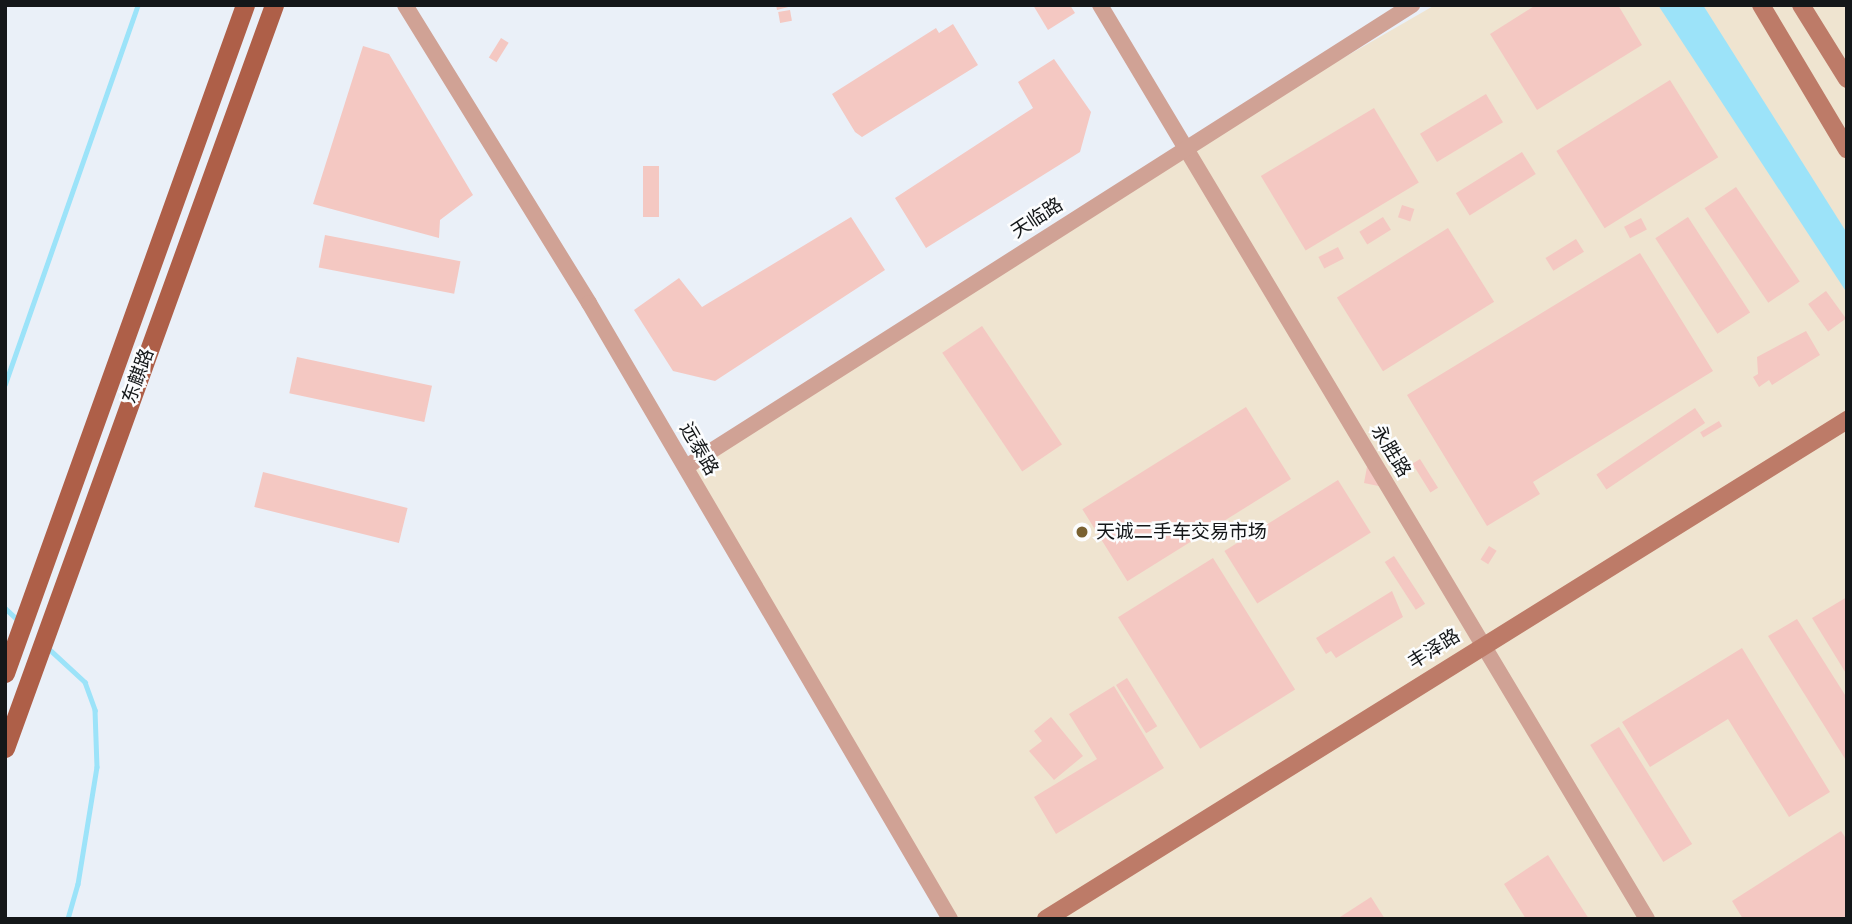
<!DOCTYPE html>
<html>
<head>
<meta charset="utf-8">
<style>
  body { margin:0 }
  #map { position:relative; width:1852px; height:924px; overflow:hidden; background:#eaf0f8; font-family:Cabin,"Noto Sans SC",sans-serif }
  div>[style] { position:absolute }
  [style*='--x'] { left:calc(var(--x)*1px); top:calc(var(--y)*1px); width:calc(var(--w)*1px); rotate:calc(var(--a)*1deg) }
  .industrial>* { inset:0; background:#efe4d0 }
  .water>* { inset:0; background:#9ce3f9 }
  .stream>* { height:4.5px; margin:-2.25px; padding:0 2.25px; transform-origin:2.25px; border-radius:2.25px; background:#9ce3f9 }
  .building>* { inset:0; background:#f4c8c2; transform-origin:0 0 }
  .tertiary>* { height:16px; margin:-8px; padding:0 8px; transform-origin:8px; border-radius:8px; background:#d0a295 }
  .secondary>* { height:18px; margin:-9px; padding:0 9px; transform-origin:9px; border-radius:9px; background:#bd7b68 }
  .primary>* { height:19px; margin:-9.5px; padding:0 9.5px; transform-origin:9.5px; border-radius:9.5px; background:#ae5f48 }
  .dots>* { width:19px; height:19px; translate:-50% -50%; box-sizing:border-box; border:4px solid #fcfdfe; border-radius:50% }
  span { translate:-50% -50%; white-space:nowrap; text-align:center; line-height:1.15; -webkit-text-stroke:5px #fcfdfe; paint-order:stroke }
  .street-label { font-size:19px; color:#141719 }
  .poi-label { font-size:19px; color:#141719 }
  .left { translate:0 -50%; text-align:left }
  .frame { position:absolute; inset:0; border:7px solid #141719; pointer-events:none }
</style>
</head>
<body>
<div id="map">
  <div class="industrial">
    <div style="clip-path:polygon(1435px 5px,1847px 5px,1847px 919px,950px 919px,686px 467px,1184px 150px)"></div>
  </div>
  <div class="water">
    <div style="clip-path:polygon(1658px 5px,1703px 5px,1847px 233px,1847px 293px)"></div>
  </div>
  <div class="stream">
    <div style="--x:5;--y:384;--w:402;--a:-70.7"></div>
    <div style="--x:5;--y:608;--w:16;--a:43"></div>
    <div style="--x:47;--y:647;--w:52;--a:42.6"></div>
    <div style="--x:85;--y:682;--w:30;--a:70"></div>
    <div style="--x:95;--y:710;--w:57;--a:88"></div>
    <div style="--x:97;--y:767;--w:119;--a:99.2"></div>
    <div style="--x:78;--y:884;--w:36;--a:106"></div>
  </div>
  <div class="building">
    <div style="clip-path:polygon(776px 5px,792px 5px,792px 6px,777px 10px)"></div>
    <div style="clip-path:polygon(1033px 5px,1070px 5px,1075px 13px,1048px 30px)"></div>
    <div style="clip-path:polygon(1536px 5px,1618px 5px,1642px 45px,1537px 110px,1490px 34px)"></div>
    <div style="left:790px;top:10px;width:11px;height:12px;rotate:80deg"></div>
    <div style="clip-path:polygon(953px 24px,978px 65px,862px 137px,855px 132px,832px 94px,936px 28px,939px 33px)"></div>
    <div style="left:501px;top:38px;width:9px;height:23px;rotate:32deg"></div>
    <div style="clip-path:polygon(363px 46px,389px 54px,473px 195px,440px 220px,439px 238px,313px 204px)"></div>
    <div style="clip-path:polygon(1054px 59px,1091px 112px,1080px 152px,926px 248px,895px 198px,1033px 108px,1018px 82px)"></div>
    <div style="left:1670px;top:80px;width:91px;height:134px;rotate:58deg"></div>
    <div style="left:1486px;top:94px;width:33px;height:77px;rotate:59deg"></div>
    <div style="left:1374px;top:108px;width:87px;height:132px;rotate:59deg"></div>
    <div style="left:1522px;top:152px;width:26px;height:78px;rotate:58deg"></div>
    <div style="left:643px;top:166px;width:16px;height:51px"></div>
    <div style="left:1736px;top:187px;width:114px;height:38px;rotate:56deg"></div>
    <div style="left:1402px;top:205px;width:13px;height:13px;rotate:18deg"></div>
    <div style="clip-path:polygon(851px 217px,885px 270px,715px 381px,673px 371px,634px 310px,679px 278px,702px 307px)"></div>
    <div style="left:1383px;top:217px;width:15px;height:28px;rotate:58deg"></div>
    <div style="left:1688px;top:217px;width:114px;height:39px;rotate:57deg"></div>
    <div style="left:1641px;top:218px;width:13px;height:19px;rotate:63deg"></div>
    <div style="left:1448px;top:228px;width:87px;height:131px;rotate:58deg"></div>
    <div style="left:325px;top:235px;width:138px;height:33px;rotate:11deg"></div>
    <div style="left:1576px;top:239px;width:15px;height:36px;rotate:58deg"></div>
    <div style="left:1338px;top:247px;width:13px;height:22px;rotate:63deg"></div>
    <div style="clip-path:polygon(1640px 253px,1713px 371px,1533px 482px,1540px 494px,1487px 526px,1407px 395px)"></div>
    <div style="left:1826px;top:291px;width:34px;height:22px;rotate:54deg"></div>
    <div style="left:982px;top:326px;width:143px;height:48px;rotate:56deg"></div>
    <div style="clip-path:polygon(1806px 331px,1820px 355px,1772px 385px,1769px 380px,1759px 387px,1753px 377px,1758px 374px,1757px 357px)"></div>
    <div style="left:297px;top:357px;width:138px;height:37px;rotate:12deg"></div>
    <div style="left:1246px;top:407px;width:85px;height:193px;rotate:58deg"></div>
    <div style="left:1695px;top:408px;width:18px;height:119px;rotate:56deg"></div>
    <div style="left:1719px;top:421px;width:6px;height:22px;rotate:59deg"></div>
    <div style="clip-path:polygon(1369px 456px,1388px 488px,1364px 483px)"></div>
    <div style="left:1420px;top:459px;width:34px;height:9px;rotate:58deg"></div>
    <div style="left:263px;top:472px;width:149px;height:36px;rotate:14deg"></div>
    <div style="left:1338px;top:480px;width:62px;height:134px;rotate:58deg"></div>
    <div style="left:1489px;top:546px;width:9px;height:16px;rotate:32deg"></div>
    <div style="left:1394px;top:556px;width:57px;height:11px;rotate:57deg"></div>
    <div style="left:1213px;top:558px;width:155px;height:112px;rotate:58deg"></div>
    <div style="clip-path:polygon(1392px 591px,1403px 617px,1336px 658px,1331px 651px,1326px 654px,1316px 638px)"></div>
    <div style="clip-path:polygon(1847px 597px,1847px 675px,1812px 618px)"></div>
    <div style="clip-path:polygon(1797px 619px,1847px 698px,1847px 762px,1768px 636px)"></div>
    <div style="clip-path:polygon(1742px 648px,1830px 792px,1789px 817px,1728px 719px,1650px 767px,1622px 722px)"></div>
    <div style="left:1127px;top:678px;width:57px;height:13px;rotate:58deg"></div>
    <div style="clip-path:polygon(1114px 686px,1164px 768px,1056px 834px,1034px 797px,1097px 759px,1069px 714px)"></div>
    <div style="clip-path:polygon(1051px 717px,1083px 756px,1054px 780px,1029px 751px,1042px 741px,1034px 731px)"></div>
    <div style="left:1619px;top:727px;width:138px;height:34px;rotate:58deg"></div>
    <div style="clip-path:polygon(1841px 831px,1847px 840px,1847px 919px,1743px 919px,1732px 901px)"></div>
    <div style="clip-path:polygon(1548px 855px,1589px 919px,1526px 919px,1504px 884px)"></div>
    <div style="clip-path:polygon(1371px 897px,1385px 919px,1337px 919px)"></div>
  </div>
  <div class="tertiary">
    <div style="--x:405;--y:5;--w:350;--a:58.3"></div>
    <div style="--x:589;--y:303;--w:714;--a:59.63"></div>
    <div style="--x:1100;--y:5;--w:1065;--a:59.1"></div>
    <div style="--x:686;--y:467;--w:861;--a:-32.47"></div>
  </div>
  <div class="secondary">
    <div style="--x:1761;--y:5;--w:168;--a:59.2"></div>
    <div style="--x:1801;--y:5;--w:87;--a:58.1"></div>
    <div style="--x:1046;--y:919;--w:944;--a:-31.92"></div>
  </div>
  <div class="primary">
    <div style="--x:5;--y:673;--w:710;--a:-70.24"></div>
    <div style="--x:5;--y:748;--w:790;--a:-70.1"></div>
  </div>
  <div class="dots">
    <div style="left:1082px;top:532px;background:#796131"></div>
  </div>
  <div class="street-label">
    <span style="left:1037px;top:218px;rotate:-33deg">天临路</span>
    <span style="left:138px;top:376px;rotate:-70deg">东麒路</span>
    <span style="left:699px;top:449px;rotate:60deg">远泰路</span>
    <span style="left:1391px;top:451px;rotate:59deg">永胜路</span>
    <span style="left:1434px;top:649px;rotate:-32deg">丰泽路</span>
  </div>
  <div class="poi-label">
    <span class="left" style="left:1096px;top:532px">天诚二手车交易市场</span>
  </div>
  <div class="frame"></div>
</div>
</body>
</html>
